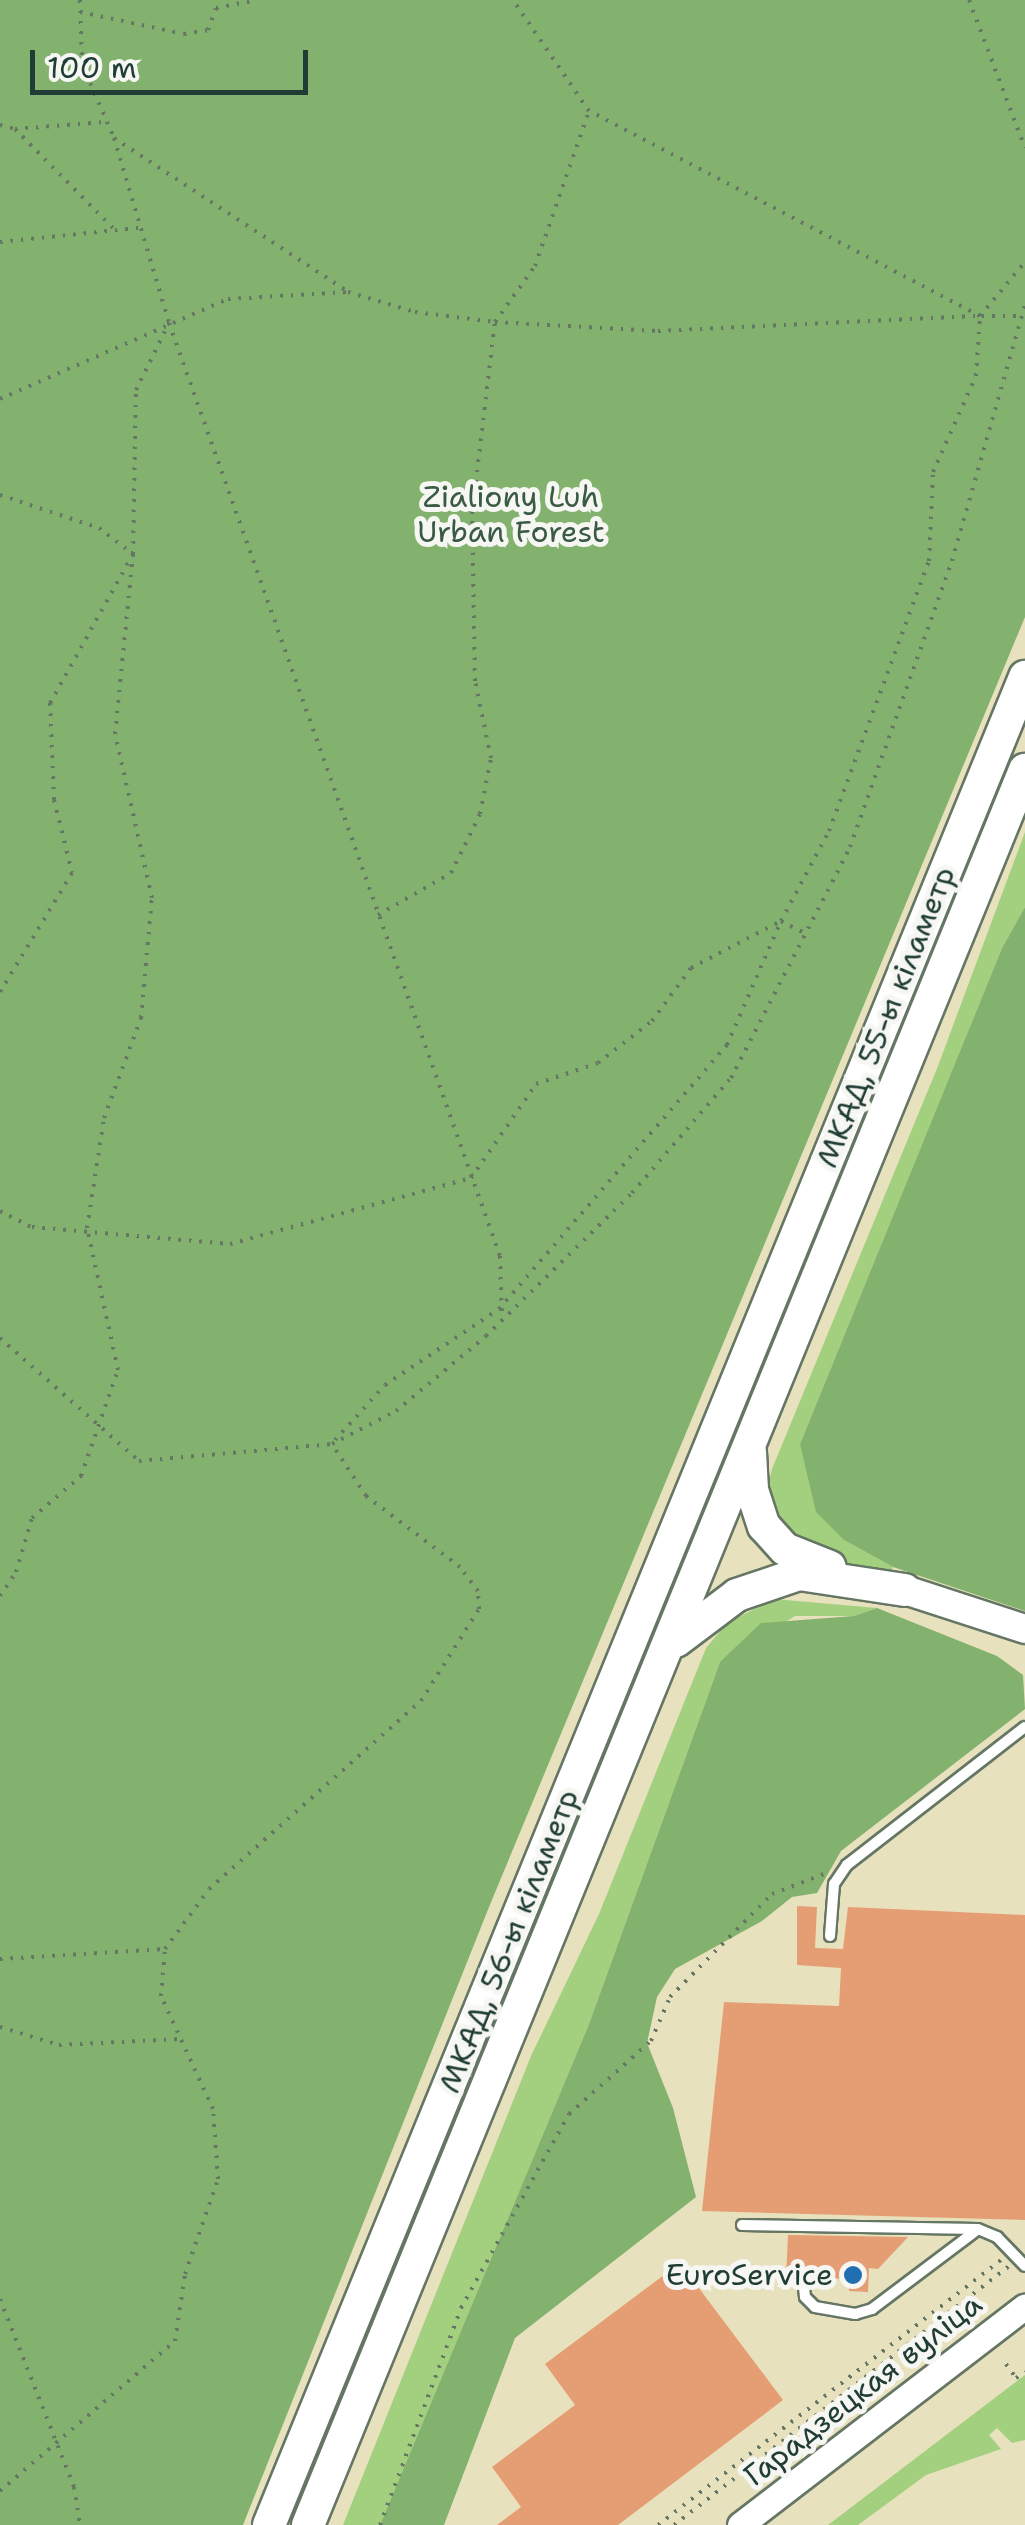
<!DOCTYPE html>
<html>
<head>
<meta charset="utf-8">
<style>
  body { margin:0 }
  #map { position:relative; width:1025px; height:2525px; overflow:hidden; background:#e8e1bd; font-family:"Shantell Sans",sans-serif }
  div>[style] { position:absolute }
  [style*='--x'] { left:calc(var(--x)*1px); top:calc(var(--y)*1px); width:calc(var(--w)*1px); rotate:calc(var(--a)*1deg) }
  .green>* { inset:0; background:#a3d07e }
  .forest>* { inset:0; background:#82b26d }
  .building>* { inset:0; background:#e59e74 }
  .path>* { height:4px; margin-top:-2px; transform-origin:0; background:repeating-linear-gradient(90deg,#657664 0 2.5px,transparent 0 10.5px) }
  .roads { filter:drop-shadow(2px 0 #657664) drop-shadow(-2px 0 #657664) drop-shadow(0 2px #657664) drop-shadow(0 -2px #657664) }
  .service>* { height:10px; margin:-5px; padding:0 5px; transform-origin:5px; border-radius:5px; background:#fff }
  .tertiary>* { height:25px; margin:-12.5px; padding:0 12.5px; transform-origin:12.5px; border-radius:12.5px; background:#fff }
  .secondary>* { height:28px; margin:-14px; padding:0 14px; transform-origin:14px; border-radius:14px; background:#fff }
  .trunk>* { height:32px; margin:-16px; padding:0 16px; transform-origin:16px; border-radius:16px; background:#fff }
  .dots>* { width:28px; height:28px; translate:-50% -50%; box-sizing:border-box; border:5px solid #f6f6f2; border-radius:50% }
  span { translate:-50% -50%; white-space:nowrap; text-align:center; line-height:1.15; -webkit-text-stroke:10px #f6f6f2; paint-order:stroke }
  .park-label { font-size:30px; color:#395a43 }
  .street-label { font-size:30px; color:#1f3d34 }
  .poi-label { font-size:30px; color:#1f3d34 }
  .right { translate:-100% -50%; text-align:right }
  .scale { position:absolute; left:30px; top:50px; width:278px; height:45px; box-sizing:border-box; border:5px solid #1f3d34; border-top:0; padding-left:12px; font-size:30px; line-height:35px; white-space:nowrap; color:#1f3d34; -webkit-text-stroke:8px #f6f6f2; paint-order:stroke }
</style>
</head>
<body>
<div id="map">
  <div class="green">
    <div style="clip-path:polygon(1025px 832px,1025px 907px,1002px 948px,800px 1444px,844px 1540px,893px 1567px,891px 1574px,797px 1551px,765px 1497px,772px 1469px,938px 1066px)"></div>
    <div style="clip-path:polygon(774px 1599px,877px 1608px,854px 1616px,795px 1616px,720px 1662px,589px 2024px,380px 2525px,343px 2525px,531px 2056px,599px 1914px,706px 1648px,727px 1623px)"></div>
    <div style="clip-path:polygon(1025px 2375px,1025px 2440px,1012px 2443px,997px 2428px,989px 2435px,1001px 2449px,926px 2475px,858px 2525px,828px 2525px)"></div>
  </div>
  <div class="forest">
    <div style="clip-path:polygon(0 0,1025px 0,1025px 617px,489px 1907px,243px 2525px,0 2525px)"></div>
    <div style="clip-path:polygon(1025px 907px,1025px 1611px,893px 1567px,844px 1540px,816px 1512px,800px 1444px,1002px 948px)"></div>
    <div style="clip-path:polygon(877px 1608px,997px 1656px,1023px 1675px,1025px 1709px,841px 1851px,817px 1893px,792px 1897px,762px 1921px,675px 1969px,657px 1997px,647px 2043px,673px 2108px,696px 2197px,515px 2338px,444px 2525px,380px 2525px,589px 2024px,720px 1662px,761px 1623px,854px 1616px)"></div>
  </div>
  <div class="building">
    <div style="clip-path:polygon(797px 1906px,817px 1907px,815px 1948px,843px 1949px,848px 1907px,1025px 1915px,1025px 2220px,702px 2211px,724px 2002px,839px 2006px,841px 1968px,797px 1965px)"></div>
    <div style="clip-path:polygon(788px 2235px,908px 2237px,878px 2269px,869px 2268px,868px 2292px,849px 2291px,849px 2279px,812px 2278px,806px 2270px,786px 2277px)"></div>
    <div style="clip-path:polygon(680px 2263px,783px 2400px,618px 2525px,497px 2525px,521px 2507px,492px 2467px,575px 2405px,545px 2364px)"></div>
  </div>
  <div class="path">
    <div style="--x:80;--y:0;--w:64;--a:88.2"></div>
    <div style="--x:82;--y:64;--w:81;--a:66.6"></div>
    <div style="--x:114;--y:138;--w:193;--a:73.4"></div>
    <div style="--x:169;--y:323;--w:990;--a:70.47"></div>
    <div style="--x:500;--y:1256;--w:62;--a:88.2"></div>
    <div style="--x:969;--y:0;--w:158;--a:69.3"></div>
    <div style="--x:80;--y:12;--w:106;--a:11.9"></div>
    <div style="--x:184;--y:34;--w:24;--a:-9"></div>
    <div style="--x:208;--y:30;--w:23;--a:-70"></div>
    <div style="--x:216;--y:8;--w:42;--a:-11"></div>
    <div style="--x:0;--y:125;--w:16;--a:15"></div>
    <div style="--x:15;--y:129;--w:145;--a:45.3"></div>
    <div style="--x:15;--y:129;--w:90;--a:-4.4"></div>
    <div style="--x:114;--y:138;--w:280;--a:33.3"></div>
    <div style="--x:0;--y:242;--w:140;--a:-5.8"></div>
    <div style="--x:982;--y:316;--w:35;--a:0"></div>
    <div style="--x:0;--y:399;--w:249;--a:-23.7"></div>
    <div style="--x:228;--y:299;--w:120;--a:-3.3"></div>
    <div style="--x:348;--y:292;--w:70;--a:16.6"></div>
    <div style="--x:415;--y:312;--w:81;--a:7.1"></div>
    <div style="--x:495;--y:322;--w:163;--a:3.2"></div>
    <div style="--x:658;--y:331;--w:322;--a:-2.7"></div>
    <div style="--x:980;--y:316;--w:441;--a:-152.3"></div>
    <div style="--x:589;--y:111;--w:135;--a:-124.4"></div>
    <div style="--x:0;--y:495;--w:104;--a:18.4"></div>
    <div style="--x:99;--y:528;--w:43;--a:37.4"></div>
    <div style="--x:133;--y:554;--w:171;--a:119.1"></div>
    <div style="--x:50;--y:703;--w:97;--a:87.6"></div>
    <div style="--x:54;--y:800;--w:75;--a:76.1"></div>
    <div style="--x:72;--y:873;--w:139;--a:121.2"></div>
    <div style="--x:378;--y:915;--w:84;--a:-29.9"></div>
    <div style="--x:451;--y:873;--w:66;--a:-63.8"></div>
    <div style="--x:480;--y:814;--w:57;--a:-78.9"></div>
    <div style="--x:491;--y:758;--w:79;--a:-101.7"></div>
    <div style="--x:475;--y:681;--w:167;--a:-91"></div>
    <div style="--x:472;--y:514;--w:193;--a:-83.2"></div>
    <div style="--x:495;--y:322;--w:69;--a:-54.5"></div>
    <div style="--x:535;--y:266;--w:164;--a:-70.8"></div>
    <div style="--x:0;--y:1211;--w:36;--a:27"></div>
    <div style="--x:32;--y:1227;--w:199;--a:4.9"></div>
    <div style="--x:230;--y:1244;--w:250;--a:-15.3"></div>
    <div style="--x:471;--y:1178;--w:114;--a:-55.3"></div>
    <div style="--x:536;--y:1084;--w:65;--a:-18.7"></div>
    <div style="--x:598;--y:1063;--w:68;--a:-37.9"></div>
    <div style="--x:652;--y:1021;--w:66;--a:-53.7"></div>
    <div style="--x:691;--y:968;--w:102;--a:-27.6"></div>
    <div style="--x:781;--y:921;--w:25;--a:27"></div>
    <div style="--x:0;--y:1338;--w:186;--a:41.5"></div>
    <div style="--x:139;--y:1461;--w:194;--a:-5"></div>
    <div style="--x:332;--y:1444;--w:72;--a:-27.3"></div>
    <div style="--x:396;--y:1411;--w:117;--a:-39.8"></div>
    <div style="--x:486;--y:1336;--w:204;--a:-44.4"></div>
    <div style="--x:632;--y:1193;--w:152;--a:-49.3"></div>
    <div style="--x:731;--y:1078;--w:260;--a:-62.7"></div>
    <div style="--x:850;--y:847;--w:304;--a:-70.4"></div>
    <div style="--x:952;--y:561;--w:267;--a:-74.1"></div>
    <div style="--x:335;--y:1440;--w:74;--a:-47.7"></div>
    <div style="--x:385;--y:1385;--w:137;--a:-33.7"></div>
    <div style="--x:499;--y:1309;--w:349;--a:-49.2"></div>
    <div style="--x:727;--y:1045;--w:135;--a:-66.5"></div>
    <div style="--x:781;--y:921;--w:102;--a:-61.9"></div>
    <div style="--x:829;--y:831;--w:288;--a:-69.7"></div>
    <div style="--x:929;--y:561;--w:89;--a:-87.4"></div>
    <div style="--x:933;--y:472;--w:105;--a:-65.9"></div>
    <div style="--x:976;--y:376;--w:60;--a:-86.2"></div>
    <div style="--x:980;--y:316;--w:70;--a:-50.2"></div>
    <div style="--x:0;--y:1596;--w:29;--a:-56"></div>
    <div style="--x:16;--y:1572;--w:56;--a:-73.5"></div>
    <div style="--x:32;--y:1518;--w:65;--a:-40.6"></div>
    <div style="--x:81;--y:1476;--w:112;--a:-70.8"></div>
    <div style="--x:118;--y:1370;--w:145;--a:-102.3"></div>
    <div style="--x:87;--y:1228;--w:111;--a:-81.2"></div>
    <div style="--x:104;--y:1118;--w:107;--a:-69.7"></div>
    <div style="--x:141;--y:1018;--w:121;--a:-84.8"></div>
    <div style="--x:152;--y:898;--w:168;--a:-102.7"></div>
    <div style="--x:115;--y:734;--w:181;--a:-84.3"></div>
    <div style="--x:133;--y:554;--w:164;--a:-89"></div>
    <div style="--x:136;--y:390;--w:75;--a:-63.8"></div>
    <div style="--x:0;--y:1959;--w:165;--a:-3.5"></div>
    <div style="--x:0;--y:2027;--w:62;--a:17"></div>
    <div style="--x:59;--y:2045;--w:122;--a:-2.8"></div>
    <div style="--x:0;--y:2299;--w:202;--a:68.5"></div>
    <div style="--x:74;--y:2487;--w:38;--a:81"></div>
    <div style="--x:1006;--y:2364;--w:17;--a:54"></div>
    <div style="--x:1016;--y:2378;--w:11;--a:-34"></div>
    <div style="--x:0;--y:2491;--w:230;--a:-40.6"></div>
    <div style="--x:175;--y:2341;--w:68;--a:-81.5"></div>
    <div style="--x:185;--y:2274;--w:101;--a:-70.8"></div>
    <div style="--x:218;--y:2179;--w:70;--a:-94.1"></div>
    <div style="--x:213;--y:2109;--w:124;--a:-114.7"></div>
    <div style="--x:161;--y:1996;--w:47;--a:-85.1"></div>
    <div style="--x:165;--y:1949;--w:74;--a:-53.7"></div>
    <div style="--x:209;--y:1889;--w:283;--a:-41.6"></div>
    <div style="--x:421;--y:1701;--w:109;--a:-57.8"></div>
    <div style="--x:479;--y:1609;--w:18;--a:-93"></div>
    <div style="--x:478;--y:1591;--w:30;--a:-127"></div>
    <div style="--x:460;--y:1567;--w:118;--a:-142.9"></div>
    <div style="--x:366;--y:1496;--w:62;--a:-123.2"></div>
    <div style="--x:380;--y:2525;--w:232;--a:-69.5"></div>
    <div style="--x:461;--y:2308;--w:222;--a:-60.9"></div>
    <div style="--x:569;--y:2114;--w:110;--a:-41.7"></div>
    <div style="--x:651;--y:2041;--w:48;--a:-66.6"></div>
    <div style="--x:670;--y:1997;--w:145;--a:-45.3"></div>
    <div style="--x:772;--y:1894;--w:56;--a:-21"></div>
    <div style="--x:658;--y:2525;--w:435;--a:-37.7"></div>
    <div style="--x:674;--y:2525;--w:423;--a:-37.7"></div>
  </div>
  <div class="roads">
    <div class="service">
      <div style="--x:830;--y:1936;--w:52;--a:-85.6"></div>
      <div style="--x:834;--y:1884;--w:23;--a:-56"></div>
      <div style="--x:847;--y:1865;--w:225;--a:-37.8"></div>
      <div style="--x:742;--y:2225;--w:236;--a:1"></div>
      <div style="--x:978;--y:2229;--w:21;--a:23"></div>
      <div style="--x:997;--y:2237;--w:40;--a:46"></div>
      <div style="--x:803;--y:2278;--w:19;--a:84"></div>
      <div style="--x:805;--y:2297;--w:14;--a:45"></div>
      <div style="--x:815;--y:2307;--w:41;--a:9.9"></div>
      <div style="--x:855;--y:2314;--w:18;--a:-16"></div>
      <div style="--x:872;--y:2309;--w:131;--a:-37"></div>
    </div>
    <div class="tertiary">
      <div style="--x:740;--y:2525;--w:359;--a:-37.5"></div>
    </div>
    <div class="secondary">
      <div style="--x:905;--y:1590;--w:126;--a:18"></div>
    </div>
    <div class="trunk">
      <div style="--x:750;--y:1452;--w:38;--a:87"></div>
      <div style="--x:752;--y:1490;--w:38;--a:72"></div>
      <div style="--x:764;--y:1526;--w:31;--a:48"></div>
      <div style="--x:785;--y:1549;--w:48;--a:21.8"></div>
      <div style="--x:676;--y:1641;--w:76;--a:-37"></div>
      <div style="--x:737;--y:1595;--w:65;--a:-18.7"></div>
      <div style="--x:799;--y:1574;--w:107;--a:8.6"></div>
      <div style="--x:269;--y:2525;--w:1997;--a:-67.75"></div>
      <div style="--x:308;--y:2525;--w:1896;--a:-67.78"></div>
    </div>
  </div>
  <div class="dots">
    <div style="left:853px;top:2275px;background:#1f6fb2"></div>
  </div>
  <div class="park-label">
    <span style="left:511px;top:514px">Zialiony Luh<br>Urban Forest</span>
  </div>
  <div class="street-label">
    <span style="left:886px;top:1017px;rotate:-68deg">МКАД, 55-ы кіламетр</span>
    <span style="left:509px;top:1941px;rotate:-68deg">МКАД, 56-ы кіламетр</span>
    <span style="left:863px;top:2390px;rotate:-38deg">Гарадзецкая вуліца</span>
  </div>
  <div class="poi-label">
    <span class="right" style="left:833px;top:2275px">EuroService</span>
  </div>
  <div class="scale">100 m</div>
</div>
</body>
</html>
